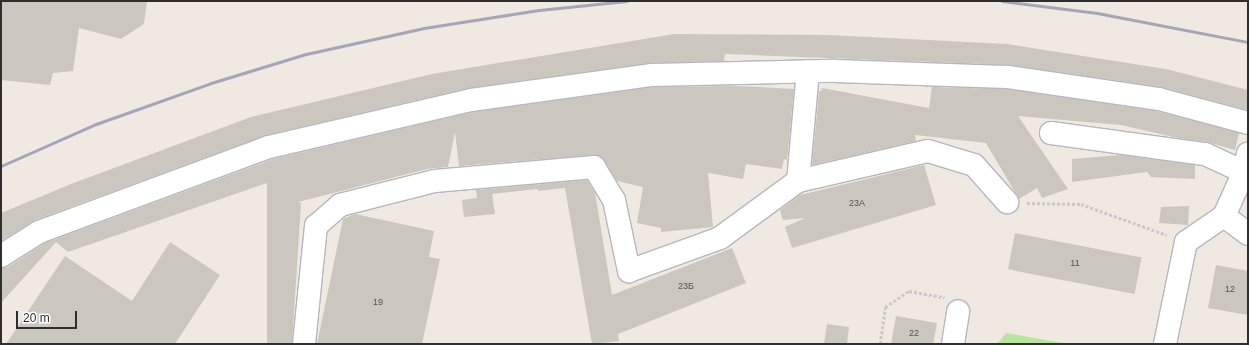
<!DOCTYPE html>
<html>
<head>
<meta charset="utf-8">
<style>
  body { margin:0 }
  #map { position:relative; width:1249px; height:345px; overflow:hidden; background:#efe9e1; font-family:Helvetica,sans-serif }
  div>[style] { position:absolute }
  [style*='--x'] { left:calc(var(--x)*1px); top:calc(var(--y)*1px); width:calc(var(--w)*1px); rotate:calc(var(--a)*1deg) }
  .green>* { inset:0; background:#b6e59e }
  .building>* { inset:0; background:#cbc7bf; transform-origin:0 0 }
  .path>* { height:2.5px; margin-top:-1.25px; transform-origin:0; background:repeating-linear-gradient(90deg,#c9c9c9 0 3px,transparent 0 5px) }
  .roads { filter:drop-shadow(1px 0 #b4b7c1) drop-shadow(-1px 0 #b4b7c1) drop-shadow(0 1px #b4b7c1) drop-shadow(0 -1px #b4b7c1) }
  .minor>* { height:22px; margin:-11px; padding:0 11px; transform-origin:11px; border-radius:11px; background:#fff }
  .rail>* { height:3px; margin:-1.5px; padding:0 1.5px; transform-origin:1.5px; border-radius:1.5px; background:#a3a6b8 }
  span { translate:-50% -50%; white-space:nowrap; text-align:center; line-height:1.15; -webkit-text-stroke:3px #fff; paint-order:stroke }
  .number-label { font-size:9px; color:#555452 }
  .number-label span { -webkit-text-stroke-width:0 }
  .frame { position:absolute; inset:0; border:2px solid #2e2e2e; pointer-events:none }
  .scale { position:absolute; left:16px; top:311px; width:61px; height:18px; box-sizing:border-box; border:2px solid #2e2e2e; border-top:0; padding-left:5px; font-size:12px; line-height:14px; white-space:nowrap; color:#2e2e2e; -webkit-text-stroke:3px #fff; paint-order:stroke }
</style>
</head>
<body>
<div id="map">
  <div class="green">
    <div style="clip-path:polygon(1006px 333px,1069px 344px,997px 344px)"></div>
  </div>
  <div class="building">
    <div style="clip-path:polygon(1px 1px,147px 1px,144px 24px,121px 39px,79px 28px,73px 71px,53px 73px,50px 85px,1px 80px)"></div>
    <div style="clip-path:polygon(674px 34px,829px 35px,1007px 44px,1166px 69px,1248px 90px,1248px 110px,1161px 87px,1010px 65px,725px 54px,724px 61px,650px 63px,469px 88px,266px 135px,35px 220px,1px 241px,1px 213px,71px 184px,251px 117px,432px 74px)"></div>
    <div style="clip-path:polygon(739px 86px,794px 89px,787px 160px,784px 159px,782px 169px,746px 164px,743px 179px,708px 173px,713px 227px,661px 232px,661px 228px,637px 223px,643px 187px,617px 181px,605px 161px,599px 156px,593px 155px,459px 166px,455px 132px,448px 167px,427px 169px,298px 202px,301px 203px,292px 344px,267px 344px,267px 183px,68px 252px,56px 242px,1px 303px,1px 268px,8px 267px,45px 243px,273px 159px,473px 112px,653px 87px)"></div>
    <div style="clip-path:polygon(932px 87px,1007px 89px,1156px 111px,1239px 133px,1235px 150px,1207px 142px,1178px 138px,1121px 125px,1018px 116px,1068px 189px,1042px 198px,1037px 188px,1019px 199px,986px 143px,915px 135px,916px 141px,812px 165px,819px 91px,821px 91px,822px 88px,929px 108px)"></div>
    <div style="clip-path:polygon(1121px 155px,1195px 165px,1195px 179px,1151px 177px,1147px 172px,1072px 182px,1072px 159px)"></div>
    <div style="clip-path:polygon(924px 165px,936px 205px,792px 248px,785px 227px,805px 218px,783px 220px,780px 210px,800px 195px)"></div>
    <div style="clip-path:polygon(587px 180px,595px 193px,612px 295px,732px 248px,746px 283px,618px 334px,619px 341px,592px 344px,565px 188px,538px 191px,538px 189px,492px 194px,495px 214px,464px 217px,462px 200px,477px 198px,476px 190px)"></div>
    <div style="clip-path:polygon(1189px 206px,1188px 225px,1159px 223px,1161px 207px)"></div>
    <div style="clip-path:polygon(355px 214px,434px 231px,429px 257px,440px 259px,422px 344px,317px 344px,343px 219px)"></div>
    <div style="left:1015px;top:233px;width:129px;height:37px;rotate:11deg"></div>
    <div style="clip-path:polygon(170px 242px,220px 275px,175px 344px,6px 344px,65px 256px,132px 301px)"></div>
    <div style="clip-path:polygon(1216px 265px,1248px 271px,1248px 315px,1208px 308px)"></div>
    <div style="clip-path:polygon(896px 316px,937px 323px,933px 344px,891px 344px)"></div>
    <div style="clip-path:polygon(827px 324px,849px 327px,847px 344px,824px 344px)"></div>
  </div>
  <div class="path">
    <div style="--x:1027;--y:203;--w:54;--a:1.1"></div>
    <div style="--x:1081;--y:204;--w:91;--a:19.8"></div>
    <div style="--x:880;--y:344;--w:37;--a:-82"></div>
    <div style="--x:885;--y:307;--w:29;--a:-34"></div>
    <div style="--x:909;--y:291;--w:36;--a:10"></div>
  </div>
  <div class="roads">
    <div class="minor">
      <div style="--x:1051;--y:133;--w:155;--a:7.8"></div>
      <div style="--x:1205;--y:154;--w:43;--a:24.8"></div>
      <div style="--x:798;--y:181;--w:133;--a:-13"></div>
      <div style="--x:928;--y:151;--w:48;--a:16.9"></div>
      <div style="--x:974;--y:165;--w:50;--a:48.3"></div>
      <div style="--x:1224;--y:216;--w:30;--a:37"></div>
      <div style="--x:1;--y:256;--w:45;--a:-32.3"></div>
      <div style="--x:39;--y:232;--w:245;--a:-20.3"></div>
      <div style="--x:269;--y:147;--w:207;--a:-13.1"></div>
      <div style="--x:471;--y:100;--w:183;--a:-7.9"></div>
      <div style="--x:652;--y:75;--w:183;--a:-1.3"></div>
      <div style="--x:835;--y:71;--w:173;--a:2"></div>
      <div style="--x:1008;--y:77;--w:153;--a:8.3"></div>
      <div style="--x:1159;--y:99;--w:92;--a:15.1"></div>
      <div style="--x:304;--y:344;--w:119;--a:-84.2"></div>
      <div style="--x:316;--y:226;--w:32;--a:-41"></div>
      <div style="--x:340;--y:205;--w:98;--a:-14.2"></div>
      <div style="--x:435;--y:181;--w:160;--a:-5"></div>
      <div style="--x:594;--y:167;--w:39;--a:59"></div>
      <div style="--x:614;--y:200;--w:73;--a:78.1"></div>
      <div style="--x:629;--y:271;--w:97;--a:-19.9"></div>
      <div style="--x:720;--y:238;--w:97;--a:-36.2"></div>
      <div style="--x:798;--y:181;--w:110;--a:-84.8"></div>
      <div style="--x:953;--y:344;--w:33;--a:-81"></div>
      <div style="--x:1165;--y:344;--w:104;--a:-78.4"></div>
      <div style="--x:1186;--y:242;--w:46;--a:-34.4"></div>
      <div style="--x:1224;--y:216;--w:48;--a:-65.6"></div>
      <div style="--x:1244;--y:172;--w:19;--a:-78"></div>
    </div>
  </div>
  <div class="rail">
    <div style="--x:1002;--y:1;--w:96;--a:7.2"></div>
    <div style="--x:1097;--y:13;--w:154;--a:10.9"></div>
    <div style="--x:1;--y:166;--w:104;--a:-23.9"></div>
    <div style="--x:96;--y:124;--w:122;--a:-19.6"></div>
    <div style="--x:211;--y:83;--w:99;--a:-17"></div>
    <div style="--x:306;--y:54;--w:121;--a:-12.4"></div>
    <div style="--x:424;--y:28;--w:116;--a:-8.9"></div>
    <div style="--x:539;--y:10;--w:88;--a:-5.8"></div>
  </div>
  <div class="number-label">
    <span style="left:857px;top:203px">23А</span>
    <span style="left:1075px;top:263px">11</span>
    <span style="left:686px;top:286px">23Б</span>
    <span style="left:1230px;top:289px">12</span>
    <span style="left:378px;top:302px">19</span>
    <span style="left:914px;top:333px">22</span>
  </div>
  <div class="frame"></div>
  <div class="scale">20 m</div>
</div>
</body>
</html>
